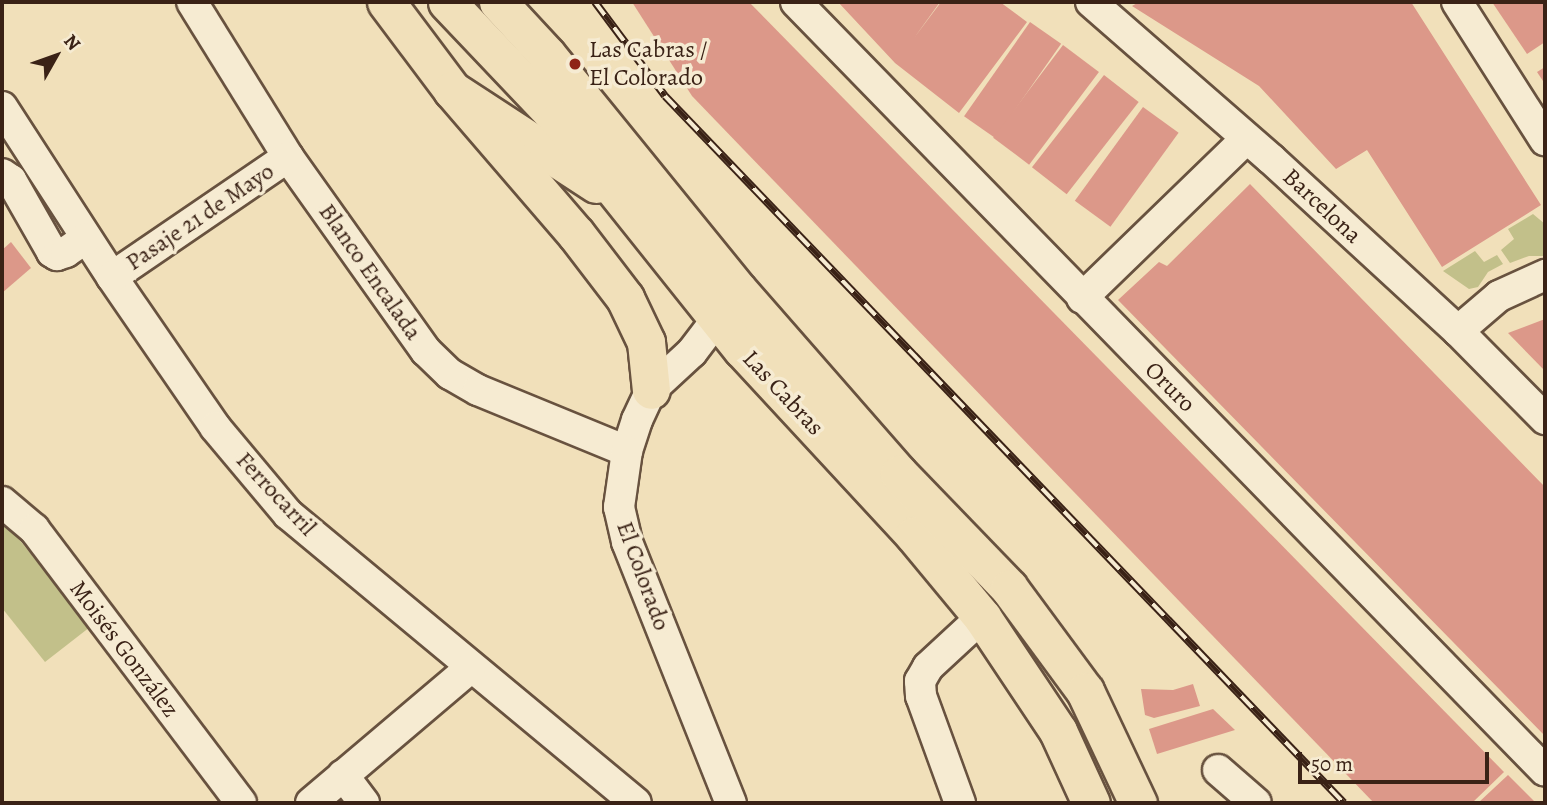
<!DOCTYPE html>
<html>
<head>
<meta charset="utf-8">
<style>
  body { margin:0 }
  #map { position:relative; width:1547px; height:805px; overflow:hidden; background:#f1e0ba; font-family:Alegreya,serif }
  div>[style] { position:absolute }
  [style*='--x'] { left:calc(var(--x)*1px); top:calc(var(--y)*1px); width:calc(var(--w)*1px); rotate:calc(var(--a)*1deg) }
  .green>* { inset:0; background:#c2c08a }
  .building>* { inset:0; background:#dc9889; transform-origin:0 0 }
  .roads { filter:drop-shadow(2px 0 #68523f) drop-shadow(-2px 0 #68523f) drop-shadow(0 2px #68523f) drop-shadow(0 -2px #68523f) }
  .minor>* { height:30px; margin:-15px; padding:0 15px; transform-origin:15px; border-radius:15px; background:#f6ebd2 }
  .major>* { height:37px; margin:-18.5px; padding:0 18.5px; transform-origin:18.5px; border-radius:18.5px; background:#f1e0ba }
  .rail>* { height:8px; margin-top:-4px; transform-origin:0; background:repeating-linear-gradient(90deg,#f6ebd2 0 16px,#3a2216 0 32px); box-sizing:border-box; border-block:2px solid #3a2216 }
  .dots>* { width:19px; height:19px; translate:-50% -50%; box-sizing:border-box; border:4px solid #f6ebd2; border-radius:50% }
  span { translate:-50% -50%; white-space:nowrap; text-align:center; line-height:1.15; -webkit-text-stroke:7px #f6ebd2; paint-order:stroke }
  .poi-label { font-size:24px; color:#3a2216 }
  .left { translate:0 -50%; text-align:left }
  .street-label { font-size:24px; color:#3a2216 }
  .frame { position:absolute; inset:0; border:4px solid #3a2216; pointer-events:none }
  .north { position:absolute; left:21px; top:21px; width:70px; height:70px; -webkit-text-stroke:5px #f6ebd2; paint-order:stroke; rotate:50deg; font-size:19px; font-weight:700; line-height:28px; text-align:center; color:#3a2216 }
  .north::after { content:''; display:block; margin:auto; width:24px; height:32px; background:#3a2216; clip-path:polygon(50% 0,100% 100%,50% 72%,0 100%) }
  .scale { position:absolute; left:1298px; top:752px; width:191px; height:32px; box-sizing:border-box; border:4px solid #3a2216; border-top:0; padding-left:9px; font-size:21px; line-height:24px; white-space:nowrap; color:#3a2216; -webkit-text-stroke:5px #f6ebd2; paint-order:stroke }
</style>
</head>
<body>
<div id="map">
  <div class="green">
    <div style="clip-path:polygon(1533px 214px,1545px 224px,1545px 256px,1529px 256px,1510px 263px,1501px 250px,1514px 239px,1508px 229px)"></div>
    <div style="clip-path:polygon(1475px 251px,1484px 262px,1497px 255px,1503px 264px,1488px 272px,1478px 287px,1469px 289px,1443px 271px)"></div>
    <div style="clip-path:polygon(2px 524px,9px 527px,90px 627px,45px 662px,2px 608px)"></div>
  </div>
  <div class="building">
    <div style="clip-path:polygon(632px 2px,749px 2px,1504px 772px,1472px 803px,1374px 803px,692px 96px)"></div>
    <div style="clip-path:polygon(838px 2px,940px 2px,914px 38px,941px 2px,1000px 2px,1027px 22px,959px 113px,895px 63px)"></div>
    <div style="clip-path:polygon(1139px 2px,1411px 2px,1541px 205px,1442px 267px,1367px 150px,1336px 169px,1259px 86px,1132px 6px)"></div>
    <div style="clip-path:polygon(1492px 2px,1545px 2px,1545px 42px,1527px 54px)"></div>
    <div style="left:1030px;top:22px;width:38px;height:115px;rotate:35deg"></div>
    <div style="left:1063px;top:45px;width:45px;height:116px;rotate:37deg"></div>
    <div style="clip-path:polygon(1545px 67px,1545px 84px,1537px 72px)"></div>
    <div style="left:1104px;top:75px;width:44px;height:117px;rotate:38deg"></div>
    <div style="left:1143px;top:107px;width:44px;height:116px;rotate:36deg"></div>
    <div style="clip-path:polygon(1250px 184px,1545px 487px,1545px 736px,1118px 300px,1159px 262px,1167px 266px)"></div>
    <div style="clip-path:polygon(11px 242px,31px 268px,2px 293px,2px 250px)"></div>
    <div style="clip-path:polygon(1545px 319px,1545px 371px,1508px 333px)"></div>
    <div style="clip-path:polygon(1193px 684px,1200px 706px,1154px 718px,1145px 715px,1141px 689px,1173px 690px)"></div>
    <div style="clip-path:polygon(1213px 709px,1235px 730px,1157px 754px,1149px 729px)"></div>
    <div style="clip-path:polygon(1508px 775px,1536px 803px,1478px 803px)"></div>
  </div>
  <div class="roads">
    <div class="minor">
      <div style="--x:192;--y:2;--w:182;--a:58.2"></div>
      <div style="--x:288;--y:157;--w:238;--a:54.6"></div>
      <div style="--x:426;--y:351;--w:33;--a:44"></div>
      <div style="--x:450;--y:374;--w:32;--a:30"></div>
      <div style="--x:478;--y:390;--w:161;--a:22.3"></div>
      <div style="--x:796;--y:2;--w:1073;--a:45.75"></div>
      <div style="--x:1091;--y:2;--w:239;--a:41.1"></div>
      <div style="--x:1271;--y:159;--w:254;--a:42.6"></div>
      <div style="--x:1458;--y:331;--w:124;--a:45.3"></div>
      <div style="--x:1457;--y:2;--w:164;--a:57.5"></div>
      <div style="--x:2;--y:107;--w:202;--a:57.1"></div>
      <div style="--x:112;--y:277;--w:182;--a:55.5"></div>
      <div style="--x:215;--y:427;--w:114;--a:50"></div>
      <div style="--x:288;--y:514;--w:452;--a:39.7"></div>
      <div style="--x:2;--y:174;--w:11;--a:34"></div>
      <div style="--x:11;--y:180;--w:83;--a:60.3"></div>
      <div style="--x:52;--y:252;--w:6;--a:31"></div>
      <div style="--x:57;--y:255;--w:9;--a:-18"></div>
      <div style="--x:66;--y:252;--w:24;--a:-35"></div>
      <div style="--x:112;--y:277;--w:213;--a:-34.3"></div>
      <div style="--x:1082;--y:298;--w:228;--a:-44.1"></div>
      <div style="--x:730;--y:302;--w:63;--a:127.2"></div>
      <div style="--x:692;--y:352;--w:56;--a:137.2"></div>
      <div style="--x:651;--y:390;--w:33;--a:115"></div>
      <div style="--x:637;--y:420;--w:33;--a:108"></div>
      <div style="--x:627;--y:451;--w:57;--a:98.1"></div>
      <div style="--x:619;--y:507;--w:36;--a:77"></div>
      <div style="--x:627;--y:542;--w:281;--a:68.3"></div>
      <div style="--x:1458;--y:331;--w:54;--a:-40.5"></div>
      <div style="--x:1499;--y:296;--w:51;--a:-24.5"></div>
      <div style="--x:2;--y:502;--w:42;--a:40.2"></div>
      <div style="--x:34;--y:529;--w:343;--a:52.9"></div>
      <div style="--x:1218;--y:770;--w:50;--a:41"></div>
      <div style="--x:343;--y:775;--w:35;--a:53"></div>
      <div style="--x:311;--y:803;--w:209;--a:-40.3"></div>
      <div style="--x:960;--y:803;--w:114;--a:-110"></div>
      <div style="--x:921;--y:696;--w:15;--a:-94"></div>
      <div style="--x:920;--y:681;--w:16;--a:-60"></div>
      <div style="--x:928;--y:667;--w:74;--a:-42.8"></div>
    </div>
    <div class="major">
      <div style="--x:386;--y:2;--w:110;--a:53.1"></div>
      <div style="--x:452;--y:90;--w:172;--a:33.1"></div>
      <div style="--x:447;--y:2;--w:163;--a:46.5"></div>
      <div style="--x:559;--y:120;--w:293;--a:51.4"></div>
      <div style="--x:742;--y:349;--w:253;--a:47.2"></div>
      <div style="--x:914;--y:535;--w:107;--a:50.3"></div>
      <div style="--x:982;--y:617;--w:137;--a:56.3"></div>
      <div style="--x:1058;--y:731;--w:79;--a:65.4"></div>
      <div style="--x:498;--y:2;--w:72;--a:47.2"></div>
      <div style="--x:547;--y:55;--w:303;--a:50.9"></div>
      <div style="--x:738;--y:290;--w:244;--a:48.8"></div>
      <div style="--x:899;--y:474;--w:158;--a:46"></div>
      <div style="--x:1009;--y:588;--w:128;--a:53.6"></div>
      <div style="--x:1085;--y:691;--w:124;--a:64.7"></div>
      <div style="--x:452;--y:90;--w:190;--a:49.3"></div>
      <div style="--x:576;--y:234;--w:81;--a:52.6"></div>
      <div style="--x:625;--y:298;--w:49;--a:64.5"></div>
      <div style="--x:646;--y:342;--w:48;--a:84.1"></div>
    </div>
  </div>
  <div class="rail">
    <div style="--x:595;--y:2;--w:117;--a:53.3"></div>
    <div style="--x:665;--y:96;--w:980;--a:46.16"></div>
  </div>
  <div class="dots">
    <div style="left:575px;top:64px;background:#8f2418"></div>
  </div>
  <div class="poi-label">
    <span class="left" style="left:589px;top:64px">Las Cabras /<br>El Colorado</span>
  </div>
  <div class="street-label">
    <span style="left:1322px;top:206px;rotate:43deg">Barcelona</span>
    <span style="left:200px;top:217px;rotate:-34deg">Pasaje 21 de Mayo</span>
    <span style="left:370px;top:272px;rotate:55deg">Blanco Encalada</span>
    <span style="left:1170px;top:387px;rotate:45deg">Oruro</span>
    <span style="left:783px;top:393px;rotate:47deg">Las Cabras</span>
    <span style="left:276px;top:494px;rotate:47deg">Ferrocarril</span>
    <span style="left:643px;top:576px;rotate:70deg">El Colorado</span>
    <span style="left:124px;top:649px;rotate:53deg">Moisés González</span>
  </div>
  <div class="frame"></div>
  <div class="north">N</div>
  <div class="scale">50 m</div>
</div>
</body>
</html>
